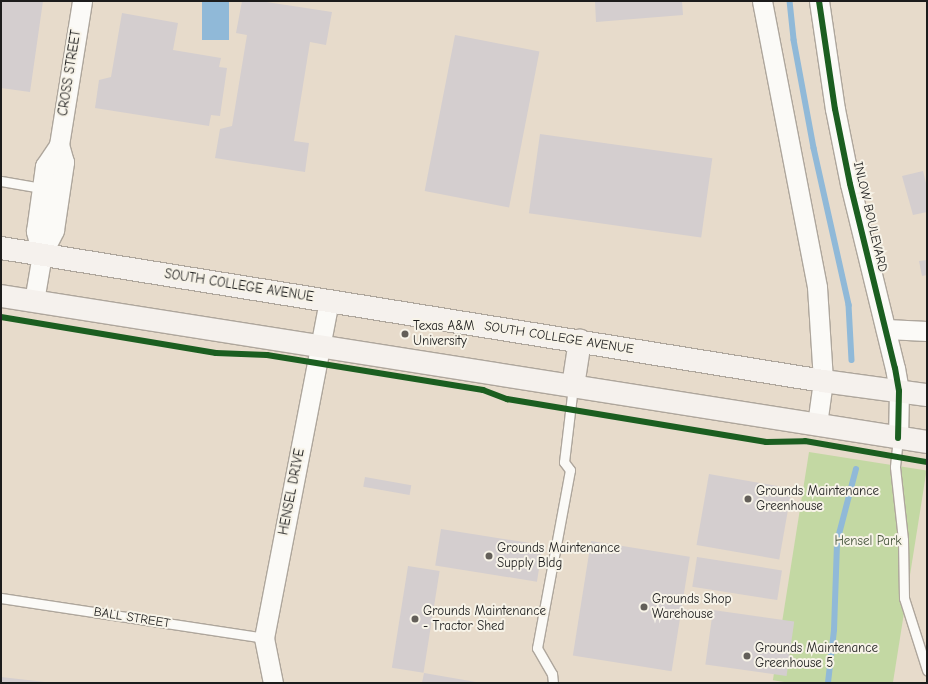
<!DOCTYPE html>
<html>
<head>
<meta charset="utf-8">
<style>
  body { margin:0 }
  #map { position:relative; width:928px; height:684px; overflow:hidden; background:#e7dbcb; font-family:"Comic Neue",sans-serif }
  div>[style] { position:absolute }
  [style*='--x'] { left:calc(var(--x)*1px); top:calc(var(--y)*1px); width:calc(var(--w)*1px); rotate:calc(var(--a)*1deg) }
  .green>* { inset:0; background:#c3d8a3; transform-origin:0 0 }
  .water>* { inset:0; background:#90b9d8; transform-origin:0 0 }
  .stream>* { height:5.5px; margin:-2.75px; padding:0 2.75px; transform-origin:2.75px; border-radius:2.75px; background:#90b9d8 }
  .building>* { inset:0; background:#d4cecf; transform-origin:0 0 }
  .roads { filter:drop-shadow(1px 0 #aea69c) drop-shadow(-1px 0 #aea69c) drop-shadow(0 1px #aea69c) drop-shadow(0 -1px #aea69c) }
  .service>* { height:9px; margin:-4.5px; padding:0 4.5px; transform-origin:4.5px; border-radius:4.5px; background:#fbfaf7 }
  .minor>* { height:19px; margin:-9.5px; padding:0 9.5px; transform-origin:9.5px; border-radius:9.5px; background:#fbfaf7 }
  .secondary>* { height:22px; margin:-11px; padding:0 11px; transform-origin:11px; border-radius:11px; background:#f5f1ed }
  .cycleway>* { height:6px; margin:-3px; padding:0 3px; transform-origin:3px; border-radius:3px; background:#1b5e20 }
  .dots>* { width:11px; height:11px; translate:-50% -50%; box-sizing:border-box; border:2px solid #f7f3e8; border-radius:50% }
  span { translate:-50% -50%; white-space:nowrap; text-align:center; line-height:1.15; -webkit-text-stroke:4px #f7f3e8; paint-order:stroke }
  .street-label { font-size:13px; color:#1c1c1c }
  .poi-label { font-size:13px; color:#1c1c1c }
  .left { translate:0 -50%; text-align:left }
  .park-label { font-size:13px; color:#45543b }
  .frame { position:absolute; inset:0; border:2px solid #1c1c1c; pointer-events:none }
</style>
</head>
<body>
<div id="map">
  <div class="green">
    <div style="left:809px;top:452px;width:119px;height:231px;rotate:9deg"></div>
  </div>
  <div class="water">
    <div style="left:202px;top:1px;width:27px;height:39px"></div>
  </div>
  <div class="stream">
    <div style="--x:790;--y:1;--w:39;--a:84"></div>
    <div style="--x:794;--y:40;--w:110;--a:79.5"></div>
    <div style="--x:814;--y:148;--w:161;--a:77.4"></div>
    <div style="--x:849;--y:305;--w:55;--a:86.9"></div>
    <div style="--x:828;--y:683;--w:53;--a:-83.5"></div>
    <div style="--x:834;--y:630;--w:88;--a:-88"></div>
    <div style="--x:837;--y:542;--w:75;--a:-75.4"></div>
  </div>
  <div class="building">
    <div style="clip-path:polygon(1px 1px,43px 1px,30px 92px,1px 88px)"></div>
    <div style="clip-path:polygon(242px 1px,260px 1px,332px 12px,326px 45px,310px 42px,294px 141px,309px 143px,305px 172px,215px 158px,220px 129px,232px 126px,247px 35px,236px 33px)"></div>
    <div style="clip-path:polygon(595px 1px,682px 1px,683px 15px,596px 22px)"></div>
    <div style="clip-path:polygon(122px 13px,178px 23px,173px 50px,221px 58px,219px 67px,227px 68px,220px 116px,211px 115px,209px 126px,95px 108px,99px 80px,111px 77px)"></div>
    <div style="left:455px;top:35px;width:86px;height:159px;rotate:11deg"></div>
    <div style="left:540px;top:134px;width:174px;height:80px;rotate:8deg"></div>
    <div style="clip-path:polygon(923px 171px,927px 187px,927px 212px,913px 215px,902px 176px)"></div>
    <div style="clip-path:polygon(927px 260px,927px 275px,922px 276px,919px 261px)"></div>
    <div style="left:709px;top:474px;width:84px;height:72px;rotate:10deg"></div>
    <div style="left:365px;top:477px;width:47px;height:10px;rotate:10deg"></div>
    <div style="left:441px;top:529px;width:103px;height:37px;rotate:9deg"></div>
    <div style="left:591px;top:541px;width:100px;height:116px;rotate:9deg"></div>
    <div style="left:697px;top:557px;width:86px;height:30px;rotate:9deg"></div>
    <div style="left:408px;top:566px;width:32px;height:103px;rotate:9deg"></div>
    <div style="left:713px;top:610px;width:82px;height:55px;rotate:8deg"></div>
    <div style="clip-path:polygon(424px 673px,476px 682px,476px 683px,422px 683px)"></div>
    <div style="clip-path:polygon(1px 677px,45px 682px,45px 683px,1px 683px)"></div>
  </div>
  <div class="roads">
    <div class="service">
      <div style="--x:1;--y:181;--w:41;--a:9.9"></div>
      <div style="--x:898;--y:438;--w:29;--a:96"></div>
      <div style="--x:895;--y:467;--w:73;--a:83.7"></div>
      <div style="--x:903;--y:540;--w:58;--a:89"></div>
      <div style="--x:904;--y:598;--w:76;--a:72.3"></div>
      <div style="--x:1;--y:598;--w:266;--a:8.6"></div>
      <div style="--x:553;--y:683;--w:9;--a:-96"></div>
      <div style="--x:552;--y:674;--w:30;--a:-120"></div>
      <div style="--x:537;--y:648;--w:181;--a:-79.5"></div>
      <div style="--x:570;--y:470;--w:10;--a:-127"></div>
      <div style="--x:564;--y:462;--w:77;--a:-83.2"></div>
    </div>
    <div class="minor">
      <div style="--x:762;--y:1;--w:291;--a:79.1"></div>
      <div style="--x:817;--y:287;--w:94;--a:86.3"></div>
      <div style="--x:823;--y:381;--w:43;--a:97.9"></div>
      <div style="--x:819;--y:1;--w:109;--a:81.6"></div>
      <div style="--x:835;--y:109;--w:76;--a:78.7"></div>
      <div style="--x:850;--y:184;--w:189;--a:76.3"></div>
      <div style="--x:895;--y:368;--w:23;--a:80"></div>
      <div style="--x:899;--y:391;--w:47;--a:91.2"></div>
      <div style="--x:42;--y:254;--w:24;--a:-105"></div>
      <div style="--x:36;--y:231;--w:66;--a:-82.1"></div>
      <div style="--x:45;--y:166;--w:25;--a:-56"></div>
      <div style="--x:34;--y:301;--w:48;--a:-80.3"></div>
      <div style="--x:42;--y:254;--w:27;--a:-63"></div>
      <div style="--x:54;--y:230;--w:69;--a:-81.6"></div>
      <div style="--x:64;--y:162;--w:18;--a:-106"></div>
      <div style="--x:59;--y:145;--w:146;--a:-80.9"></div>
      <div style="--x:886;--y:329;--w:41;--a:2.8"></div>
      <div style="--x:273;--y:683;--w:46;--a:-101.3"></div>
      <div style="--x:264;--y:638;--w:344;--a:-79.1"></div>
    </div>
    <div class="secondary">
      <div style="--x:1;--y:248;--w:833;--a:9.19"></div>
      <div style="--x:823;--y:381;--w:105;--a:7.7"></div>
      <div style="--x:1;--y:296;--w:937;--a:8.96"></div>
      <div style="--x:573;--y:386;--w:46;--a:-81.2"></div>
    </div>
  </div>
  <div class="cycleway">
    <div style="--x:819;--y:1;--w:109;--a:81.6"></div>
    <div style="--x:835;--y:109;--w:76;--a:78.7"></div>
    <div style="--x:850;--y:184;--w:189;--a:76.3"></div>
    <div style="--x:895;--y:368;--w:23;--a:80"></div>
    <div style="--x:899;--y:391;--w:47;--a:91.2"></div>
    <div style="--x:1;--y:317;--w:218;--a:9.5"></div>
    <div style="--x:216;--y:353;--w:51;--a:2.2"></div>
    <div style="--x:267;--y:355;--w:219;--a:9.2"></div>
    <div style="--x:483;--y:390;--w:26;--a:21"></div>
    <div style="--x:507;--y:399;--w:263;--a:9.4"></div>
    <div style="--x:766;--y:442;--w:39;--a:-1"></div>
    <div style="--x:805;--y:441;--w:124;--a:9.8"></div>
  </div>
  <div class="dots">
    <div style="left:405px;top:334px;background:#635f59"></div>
    <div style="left:748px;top:499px;background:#635f59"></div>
    <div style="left:489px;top:556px;background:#635f59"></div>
    <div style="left:644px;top:607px;background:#635f59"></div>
    <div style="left:415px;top:619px;background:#635f59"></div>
    <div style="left:747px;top:656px;background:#635f59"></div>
  </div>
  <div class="street-label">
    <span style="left:70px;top:73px;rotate:-81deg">CROSS STREET</span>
    <span style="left:870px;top:217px;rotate:77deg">INLOW BOULEVARD</span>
    <span style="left:239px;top:286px;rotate:9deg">SOUTH COLLEGE AVENUE</span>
    <span style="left:559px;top:338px;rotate:9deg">SOUTH COLLEGE AVENUE</span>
    <span style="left:292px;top:492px;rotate:-79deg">HENSEL DRIVE</span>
    <span style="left:132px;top:618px;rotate:9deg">BALL STREET</span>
  </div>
  <div class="poi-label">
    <span class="left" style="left:413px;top:334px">Texas A&amp;M<br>University</span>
    <span class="left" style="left:756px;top:499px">Grounds Maintenance<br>Greenhouse</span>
    <span class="left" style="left:497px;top:556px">Grounds Maintenance<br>Supply Bldg</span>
    <span class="left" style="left:652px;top:607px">Grounds Shop<br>Warehouse</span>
    <span class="left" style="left:423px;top:619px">Grounds Maintenance<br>- Tractor Shed</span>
    <span class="left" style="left:755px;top:656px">Grounds Maintenance<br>Greenhouse 5</span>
  </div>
  <div class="park-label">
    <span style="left:868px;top:541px">Hensel Park</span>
  </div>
  <div class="frame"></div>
</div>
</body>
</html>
